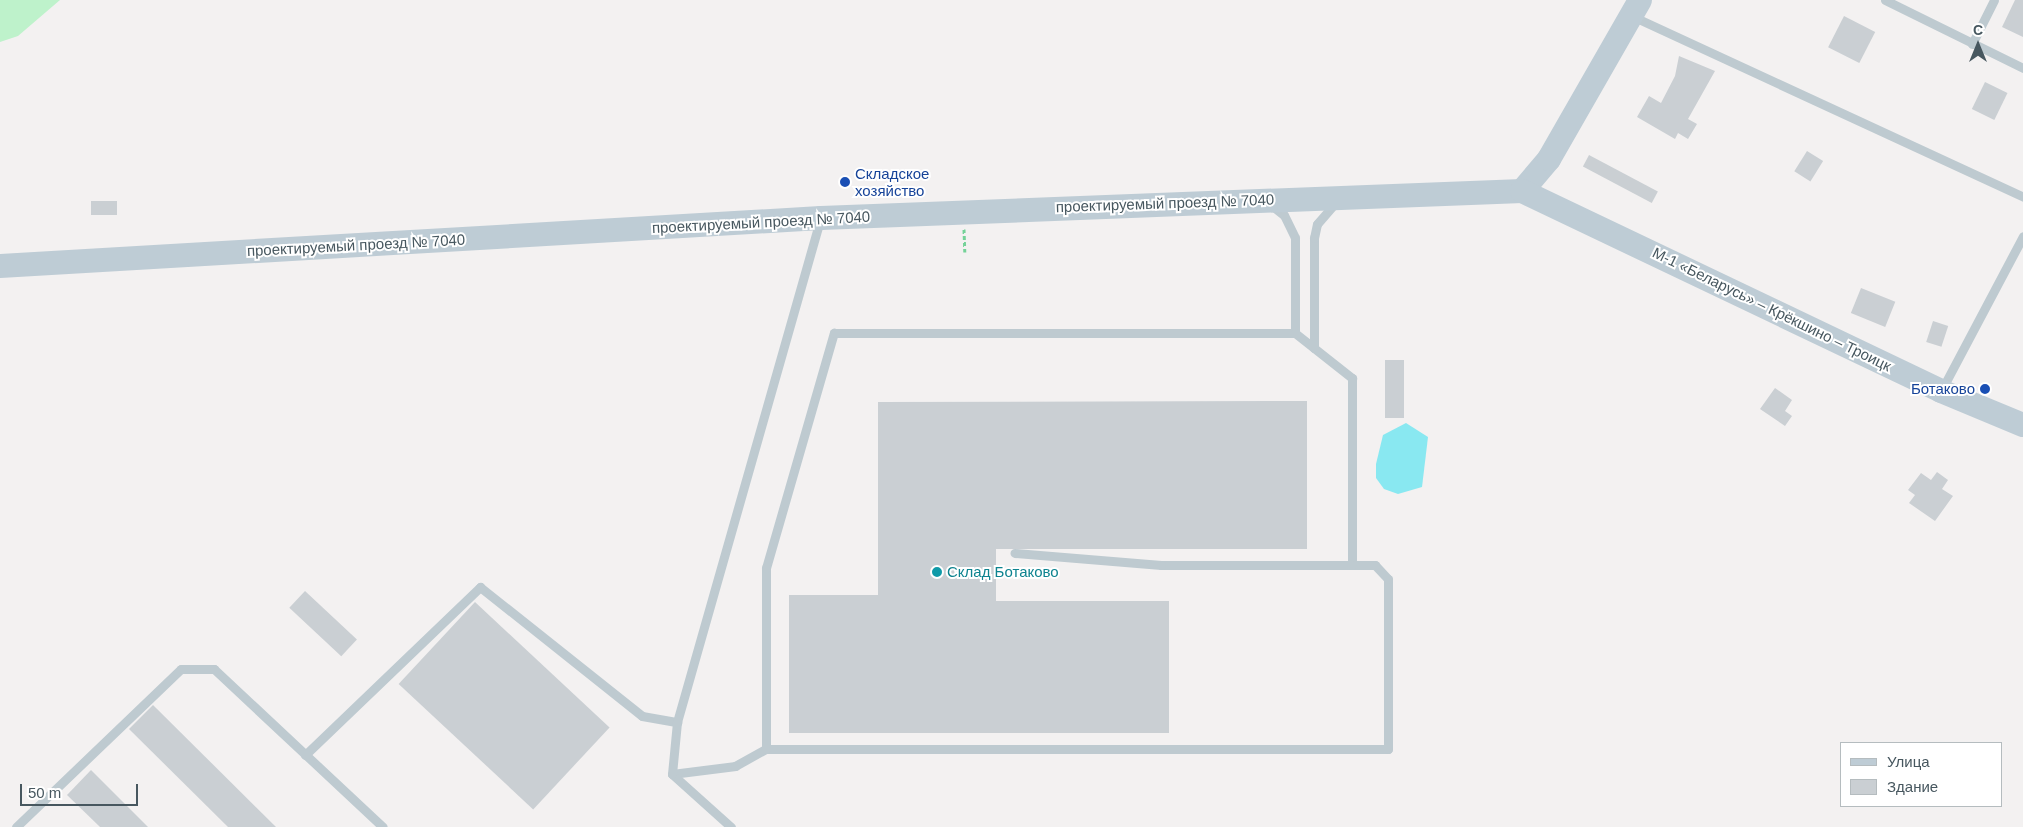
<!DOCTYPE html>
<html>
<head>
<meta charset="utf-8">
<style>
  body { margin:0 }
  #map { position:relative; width:2023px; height:827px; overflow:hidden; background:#f3f1f1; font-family:Helvetica,sans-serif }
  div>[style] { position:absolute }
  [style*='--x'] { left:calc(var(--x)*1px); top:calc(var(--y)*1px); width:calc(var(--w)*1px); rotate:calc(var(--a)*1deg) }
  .green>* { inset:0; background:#bef2cb }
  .water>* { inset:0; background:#89e8f1 }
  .building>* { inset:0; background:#cacfd3; transform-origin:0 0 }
  .path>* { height:3px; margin-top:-1.5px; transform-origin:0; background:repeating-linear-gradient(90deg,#74d298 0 4px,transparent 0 6.5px) }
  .lane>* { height:9px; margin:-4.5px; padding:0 4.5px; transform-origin:4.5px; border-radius:4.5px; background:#becad0 }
  .secondary>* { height:24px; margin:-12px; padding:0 12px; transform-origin:12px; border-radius:12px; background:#beccd5 }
  .dots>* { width:14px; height:14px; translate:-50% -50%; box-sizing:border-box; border:2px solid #fff; border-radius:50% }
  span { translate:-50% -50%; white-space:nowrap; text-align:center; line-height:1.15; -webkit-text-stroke:4px #fff; paint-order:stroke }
  .transit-label { font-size:15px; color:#164399 }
  .left { translate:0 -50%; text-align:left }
  .right { translate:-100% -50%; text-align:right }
  .street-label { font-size:15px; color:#47575f }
  .culture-label { font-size:15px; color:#0d838f }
  .legend { position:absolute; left:1840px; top:742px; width:162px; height:65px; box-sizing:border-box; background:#fff; border:1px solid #b5bcbf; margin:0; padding:6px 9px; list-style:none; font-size:15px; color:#47575f }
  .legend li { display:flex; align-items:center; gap:10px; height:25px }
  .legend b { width:25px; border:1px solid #b5bcbf }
  .north { position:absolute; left:1953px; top:20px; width:50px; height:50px; -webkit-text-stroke:4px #fff; paint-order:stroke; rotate:0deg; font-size:14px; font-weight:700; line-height:20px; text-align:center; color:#47575f }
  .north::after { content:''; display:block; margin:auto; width:18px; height:22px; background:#47575f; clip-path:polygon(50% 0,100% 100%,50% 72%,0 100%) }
  .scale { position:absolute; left:20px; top:784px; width:118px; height:22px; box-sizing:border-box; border:2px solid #47575f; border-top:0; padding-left:6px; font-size:15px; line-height:18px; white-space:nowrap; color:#47575f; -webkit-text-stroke:4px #fff; paint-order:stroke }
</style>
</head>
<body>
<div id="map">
  <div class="green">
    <div style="clip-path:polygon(0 0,60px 0,18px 36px,0 42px)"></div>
  </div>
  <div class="water">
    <div style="clip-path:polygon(1406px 423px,1428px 437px,1422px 487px,1398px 494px,1384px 489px,1376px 478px,1376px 464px,1383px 435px)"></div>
  </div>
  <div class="building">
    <div style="clip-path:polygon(2015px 0,2023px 0,2023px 37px,2002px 27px)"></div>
    <div style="left:1844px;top:16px;width:35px;height:35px;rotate:27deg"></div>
    <div style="clip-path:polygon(1679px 56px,1715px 71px,1688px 119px,1697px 124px,1688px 139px,1678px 133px,1675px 139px,1637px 117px,1649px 96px,1661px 103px,1675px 76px)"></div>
    <div style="left:1985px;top:82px;width:25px;height:30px;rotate:26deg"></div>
    <div style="left:1807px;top:151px;width:19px;height:24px;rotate:32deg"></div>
    <div style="left:1589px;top:155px;width:78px;height:13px;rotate:28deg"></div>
    <div style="left:117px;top:201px;width:14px;height:26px;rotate:90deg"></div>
    <div style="left:1861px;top:288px;width:37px;height:27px;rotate:22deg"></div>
    <div style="left:1933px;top:321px;width:16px;height:22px;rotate:18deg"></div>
    <div style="left:1385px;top:360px;width:19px;height:58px"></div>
    <div style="clip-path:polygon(1775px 388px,1792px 400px,1785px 411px,1792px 416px,1785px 426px,1760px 409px)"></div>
    <div style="clip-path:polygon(1307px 401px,1307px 549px,996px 549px,996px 601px,1169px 601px,1169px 733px,789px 733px,789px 595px,878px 595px,878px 402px)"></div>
    <div style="clip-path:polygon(1937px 472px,1948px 480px,1942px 489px,1953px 496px,1935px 521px,1909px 503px,1915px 495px,1908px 490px,1921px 473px,1931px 480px)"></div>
    <div style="left:305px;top:591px;width:71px;height:23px;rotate:43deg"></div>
    <div style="left:475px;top:602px;width:184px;height:112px;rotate:43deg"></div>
    <div style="clip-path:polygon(153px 705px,276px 827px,228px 827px,129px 729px)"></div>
    <div style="clip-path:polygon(91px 770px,148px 827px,100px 827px,67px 795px)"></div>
  </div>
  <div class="path">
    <div style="--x:964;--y:229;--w:23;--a:88"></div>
  </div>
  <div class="lane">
    <div style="--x:1885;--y:0;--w:154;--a:26.2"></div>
    <div style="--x:1632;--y:16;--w:431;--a:24.8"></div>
    <div style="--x:1972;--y:44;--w:49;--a:-63.4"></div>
    <div style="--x:1271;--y:205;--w:16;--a:38"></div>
    <div style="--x:1284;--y:215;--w:25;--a:64"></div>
    <div style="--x:1295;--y:238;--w:95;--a:90"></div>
    <div style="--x:1314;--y:348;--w:110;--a:-90"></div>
    <div style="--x:1314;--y:238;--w:14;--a:-78"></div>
    <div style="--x:1317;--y:224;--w:28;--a:-49"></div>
    <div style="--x:1941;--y:391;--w:175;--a:-62.1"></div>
    <div style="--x:766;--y:749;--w:622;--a:0"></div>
    <div style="--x:1388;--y:749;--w:170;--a:-90"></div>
    <div style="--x:1388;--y:579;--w:19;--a:-133"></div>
    <div style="--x:1375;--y:565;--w:23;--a:180"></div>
    <div style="--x:305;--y:755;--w:243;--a:-43.8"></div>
    <div style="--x:480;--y:587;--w:207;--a:38.5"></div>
    <div style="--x:642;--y:716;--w:36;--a:10"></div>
    <div style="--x:672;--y:774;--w:64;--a:-7.2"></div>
    <div style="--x:735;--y:766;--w:35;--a:-29"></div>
    <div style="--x:766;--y:749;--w:181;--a:-90"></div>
    <div style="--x:766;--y:568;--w:245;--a:-73.9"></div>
    <div style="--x:834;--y:333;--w:461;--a:0"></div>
    <div style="--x:1295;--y:333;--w:73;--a:38.3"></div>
    <div style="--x:1352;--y:378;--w:187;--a:90"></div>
    <div style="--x:1352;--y:565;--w:191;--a:180"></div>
    <div style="--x:1161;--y:565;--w:147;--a:-175.3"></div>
    <div style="--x:16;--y:827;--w:228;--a:-43.8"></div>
    <div style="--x:181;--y:669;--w:33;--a:0"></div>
    <div style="--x:214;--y:669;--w:231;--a:43.1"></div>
    <div style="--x:731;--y:827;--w:79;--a:-138.1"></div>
    <div style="--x:672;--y:774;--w:52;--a:-84.5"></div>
    <div style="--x:677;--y:722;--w:522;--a:-74.1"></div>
  </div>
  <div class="secondary">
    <div style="--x:1522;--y:191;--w:42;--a:-49.8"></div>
    <div style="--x:1549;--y:159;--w:183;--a:-60.2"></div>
    <div style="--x:0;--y:266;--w:822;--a:-3.35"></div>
    <div style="--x:821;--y:218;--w:702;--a:-2.21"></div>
    <div style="--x:1522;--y:191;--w:464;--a:25.5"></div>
    <div style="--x:1941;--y:391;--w:89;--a:22.5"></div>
  </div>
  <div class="dots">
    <div style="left:845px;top:182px;background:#1a4fb4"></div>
    <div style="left:1985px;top:389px;background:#1a4fb4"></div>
    <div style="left:937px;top:572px;background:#0f9aa8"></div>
  </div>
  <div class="transit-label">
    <span class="left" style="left:855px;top:182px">Складское<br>хозяйство</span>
    <span class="right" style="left:1975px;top:389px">Ботаково</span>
  </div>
  <div class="street-label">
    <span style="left:1165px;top:203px;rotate:-2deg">проектируемый проезд № 7040</span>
    <span style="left:761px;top:222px;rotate:-3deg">проектируемый проезд № 7040</span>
    <span style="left:356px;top:245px;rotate:-3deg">проектируемый проезд № 7040</span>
    <span style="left:1772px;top:309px;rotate:26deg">М-1 «Беларусь» – Крёкшино – Троицк</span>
  </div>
  <div class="culture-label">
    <span class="left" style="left:947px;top:572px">Склад Ботаково</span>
  </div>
  <ul class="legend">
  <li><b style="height:6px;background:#beccd5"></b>Улица</li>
  <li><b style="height:14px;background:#cacfd3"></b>Здание</li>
  </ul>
  <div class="north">С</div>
  <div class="scale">50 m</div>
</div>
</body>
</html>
